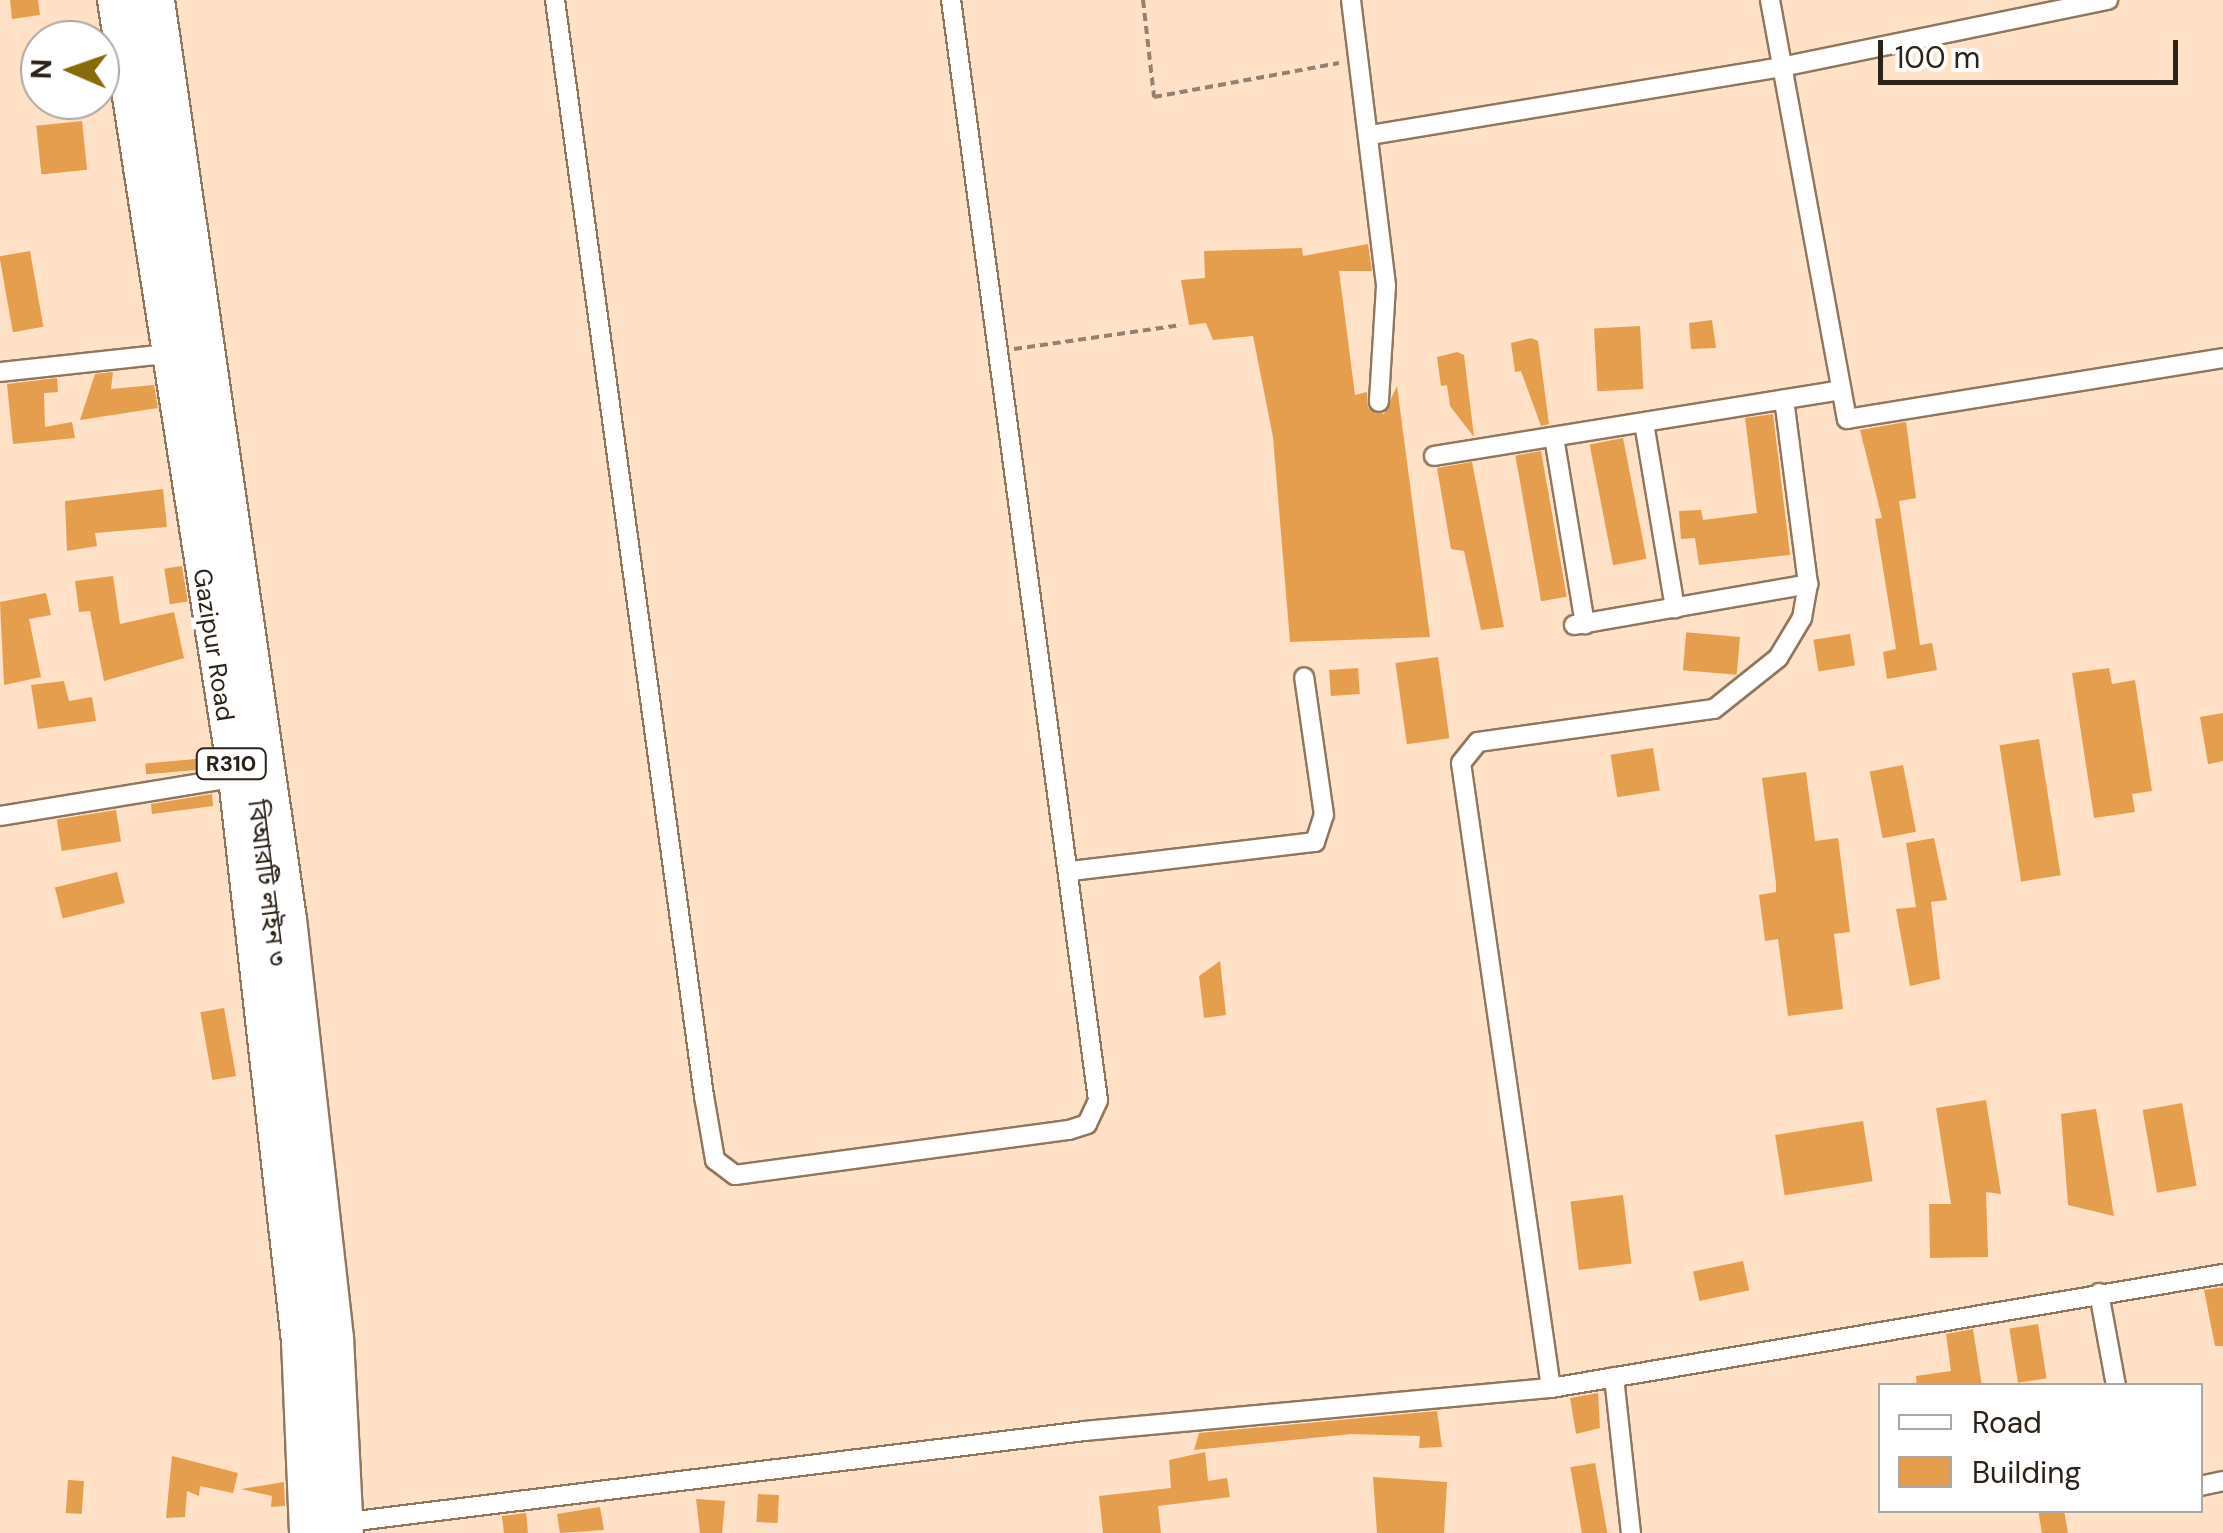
<!DOCTYPE html>
<html>
<head>
<meta charset="utf-8">
<style>
  body { margin:0 }
  #map { position:relative; width:2223px; height:1533px; overflow:hidden; background:#fee1c6; font-family:"DM Sans","Noto Sans Bengali",sans-serif }
  div>[style] { position:absolute }
  [style*='--x'] { left:calc(var(--x)*1px); top:calc(var(--y)*1px); width:calc(var(--w)*1px); rotate:calc(var(--a)*1deg) }
  .building>* { inset:0; background:#e49e4e; transform-origin:0 0 }
  .path>* { height:4px; margin-top:-2px; transform-origin:0; background:repeating-linear-gradient(90deg,#95816f 0 8px,transparent 0 13px) }
  .roads { filter:drop-shadow(2px 0 #90765d) drop-shadow(-2px 0 #90765d) drop-shadow(0 2px #90765d) drop-shadow(0 -2px #90765d) }
  .street>* { height:18px; margin:-9px; padding:0 9px; transform-origin:9px; border-radius:9px; background:#fff }
  .primary>* { height:28px; margin:-14px; padding:0 14px; transform-origin:14px; border-radius:14px; background:#fff }
  span { translate:-50% -50%; white-space:nowrap; text-align:center; line-height:1.15; -webkit-text-stroke:10px #fff; paint-order:stroke }
  .shield-label span { padding:2px 8px; background:#fff; border:2px solid; border-radius:8px; -webkit-text-stroke-width:0 }
  .shield-label { font-size:22px; color:#2c2218; font-weight:700 }
  .street-label { font-size:25px; color:#2c2218 }
  .legend { position:absolute; left:1878px; top:1383px; width:325px; height:130px; box-sizing:border-box; background:#fff; border:2px solid #aba7a3; margin:0; padding:12px 18px; list-style:none; font-size:30px; color:#2c2218 }
  .legend li { display:flex; align-items:center; gap:20px; height:50px }
  .legend b { width:50px; border:2px solid #aba7a3 }
  .north { position:absolute; left:20px; top:20px; width:100px; height:100px; box-sizing:border-box; background:#fff; border:2px solid #aba7a3; border-radius:50%; rotate:272deg; font-size:28px; font-weight:700; line-height:40px; text-align:center; color:#2c2218 }
  .north::after { content:''; display:block; margin:auto; width:35px; height:45px; background:#886b09; clip-path:polygon(50% 0,100% 100%,50% 72%,0 100%) }
  .scale { position:absolute; left:1878px; top:40px; width:300px; height:45px; box-sizing:border-box; border:5px solid #2c2218; border-top:0; padding-left:12px; font-size:30px; line-height:35px; white-space:nowrap; color:#2c2218; -webkit-text-stroke:8px #fff; paint-order:stroke }
</style>
</head>
<body>
<div id="map">
  <div class="building">
    <div style="clip-path:polygon(10px 0,38px 0,40px 15px,12px 19px)"></div>
    <div style="left:82px;top:121px;width:49px;height:46px;rotate:84deg"></div>
    <div style="clip-path:polygon(1368px 244px,1372px 271px,1339px 271px,1355px 395px,1367px 392px,1368px 408px,1384px 414px,1397px 386px,1430px 637px,1290px 642px,1273px 437px,1253px 336px,1213px 340px,1206px 323px,1189px 325px,1181px 280px,1205px 278px,1204px 251px,1302px 248px,1303px 256px)"></div>
    <div style="left:30px;top:251px;width:77px;height:31px;rotate:80deg"></div>
    <div style="clip-path:polygon(1712px 320px,1716px 348px,1691px 349px,1689px 323px)"></div>
    <div style="left:1640px;top:326px;width:63px;height:46px;rotate:87deg"></div>
    <div style="clip-path:polygon(1531px 338px,1538px 341px,1549px 424px,1541px 426px,1521px 371px,1515px 372px,1511px 343px)"></div>
    <div style="clip-path:polygon(1457px 352px,1464px 355px,1474px 437px,1450px 406px,1447px 385px,1441px 386px,1437px 357px)"></div>
    <div style="clip-path:polygon(113px 372px,111px 389px,154px 385px,158px 408px,80px 420px,95px 374px)"></div>
    <div style="clip-path:polygon(57px 378px,58px 392px,44px 393px,45px 427px,72px 422px,75px 438px,13px 444px,7px 384px)"></div>
    <div style="clip-path:polygon(1773px 414px,1790px 555px,1699px 565px,1695px 538px,1681px 539px,1679px 511px,1701px 510px,1703px 520px,1757px 513px,1745px 418px)"></div>
    <div style="clip-path:polygon(1906px 422px,1916px 498px,1899px 501px,1920px 645px,1932px 643px,1937px 670px,1887px 679px,1883px 652px,1896px 649px,1875px 519px,1882px 518px,1860px 430px)"></div>
    <div style="left:1623px;top:438px;width:123px;height:34px;rotate:79deg"></div>
    <div style="left:1541px;top:451px;width:148px;height:26px;rotate:80deg"></div>
    <div style="clip-path:polygon(1472px 462px,1504px 627px,1481px 630px,1464px 551px,1451px 549px,1437px 468px)"></div>
    <div style="clip-path:polygon(163px 489px,167px 527px,95px 533px,97px 546px,67px 551px,65px 501px)"></div>
    <div style="left:182px;top:566px;width:36px;height:18px;rotate:81deg"></div>
    <div style="clip-path:polygon(113px 576px,120px 624px,174px 612px,184px 658px,104px 681px,90px 611px,79px 612px,75px 581px)"></div>
    <div style="clip-path:polygon(46px 593px,51px 615px,29px 619px,41px 677px,4px 685px,0 602px)"></div>
    <div style="left:1850px;top:634px;width:32px;height:37px;rotate:81deg"></div>
    <div style="left:1740px;top:637px;width:38px;height:54px;rotate:95deg"></div>
    <div style="left:1438px;top:657px;width:82px;height:43px;rotate:82deg"></div>
    <div style="left:1358px;top:668px;width:26px;height:29px;rotate:86deg"></div>
    <div style="clip-path:polygon(2109px 668px,2112px 684px,2135px 680px,2152px 791px,2132px 794px,2135px 812px,2094px 818px,2072px 673px)"></div>
    <div style="clip-path:polygon(64px 681px,69px 701px,92px 697px,96px 721px,38px 729px,31px 685px)"></div>
    <div style="clip-path:polygon(2223px 713px,2223px 761px,2208px 764px,2200px 717px)"></div>
    <div style="left:2039px;top:739px;width:138px;height:40px;rotate:81deg"></div>
    <div style="left:1653px;top:748px;width:43px;height:43px;rotate:81deg"></div>
    <div style="left:207px;top:758px;width:11px;height:62px;rotate:85deg"></div>
    <div style="left:1903px;top:765px;width:68px;height:34px;rotate:79deg"></div>
    <div style="clip-path:polygon(1806px 772px,1815px 841px,1838px 838px,1850px 932px,1834px 934px,1843px 1009px,1788px 1016px,1778px 939px,1765px 941px,1759px 895px,1776px 892px,1776px 883px,1762px 778px)"></div>
    <div style="clip-path:polygon(212px 794px,213px 806px,152px 814px,151px 804px)"></div>
    <div style="left:116px;top:810px;width:32px;height:60px;rotate:81deg"></div>
    <div style="clip-path:polygon(1934px 838px,1947px 900px,1931px 902px,1940px 979px,1910px 986px,1896px 909px,1916px 907px,1906px 843px)"></div>
    <div style="left:117px;top:872px;width:32px;height:64px;rotate:76deg"></div>
    <div style="clip-path:polygon(1220px 961px,1226px 1015px,1204px 1018px,1199px 976px)"></div>
    <div style="left:224px;top:1008px;width:69px;height:24px;rotate:80deg"></div>
    <div style="clip-path:polygon(1986px 1100px,2001px 1194px,1986px 1192px,1988px 1257px,1930px 1258px,1929px 1204px,1951px 1204px,1936px 1108px)"></div>
    <div style="left:2182px;top:1103px;width:84px;height:40px;rotate:80deg"></div>
    <div style="clip-path:polygon(2096px 1109px,2114px 1216px,2068px 1205px,2061px 1114px)"></div>
    <div style="left:1863px;top:1121px;width:61px;height:89px;rotate:81deg"></div>
    <div style="left:1623px;top:1195px;width:69px;height:53px;rotate:83deg"></div>
    <div style="left:1743px;top:1261px;width:30px;height:51px;rotate:78deg"></div>
    <div style="clip-path:polygon(2223px 1287px,2223px 1346px,2215px 1346px,2204px 1290px)"></div>
    <div style="left:2038px;top:1324px;width:55px;height:29px;rotate:81deg"></div>
    <div style="clip-path:polygon(1973px 1329px,1982px 1386px,1917px 1386px,1916px 1376px,1951px 1371px,1946px 1334px)"></div>
    <div style="clip-path:polygon(1598px 1393px,1600px 1428px,1576px 1434px,1570px 1398px)"></div>
    <div style="clip-path:polygon(1437px 1411px,1442px 1447px,1419px 1448px,1420px 1436px,1351px 1434px,1194px 1450px,1199px 1433px)"></div>
    <div style="clip-path:polygon(1205px 1452px,1208px 1481px,1227px 1478px,1230px 1497px,1158px 1506px,1161px 1533px,1103px 1533px,1099px 1496px,1171px 1488px,1169px 1460px)"></div>
    <div style="clip-path:polygon(172px 1456px,238px 1473px,233px 1493px,200px 1486px,199px 1496px,187px 1491px,185px 1517px,166px 1518px)"></div>
    <div style="left:1595px;top:1463px;width:71px;height:25px;rotate:80deg"></div>
    <div style="clip-path:polygon(1373px 1477px,1447px 1482px,1444px 1533px,1377px 1533px)"></div>
    <div style="left:68px;top:1480px;width:16px;height:33px;rotate:4deg"></div>
    <div style="clip-path:polygon(284px 1482px,285px 1506px,271px 1507px,272px 1496px,241px 1489px)"></div>
    <div style="left:758px;top:1494px;width:21px;height:28px;rotate:3deg"></div>
    <div style="clip-path:polygon(696px 1499px,725px 1501px,722px 1533px,700px 1533px)"></div>
    <div style="clip-path:polygon(600px 1507px,604px 1530px,560px 1533px,557px 1514px)"></div>
    <div style="clip-path:polygon(2038px 1510px,2064px 1510px,2068px 1533px,2042px 1533px)"></div>
    <div style="clip-path:polygon(526px 1513px,528px 1533px,504px 1533px,502px 1516px)"></div>
  </div>
  <div class="path">
    <div style="--x:1143;--y:0;--w:98;--a:83.5"></div>
    <div style="--x:1154;--y:97;--w:188;--a:-10.4"></div>
    <div style="--x:1014;--y:349;--w:169;--a:-8.2"></div>
  </div>
  <div class="roads">
    <div class="street">
      <div style="--x:555;--y:0;--w:1106;--a:82.26"></div>
      <div style="--x:704;--y:1096;--w:65;--a:80.2"></div>
      <div style="--x:715;--y:1160;--w:25;--a:37"></div>
      <div style="--x:735;--y:1175;--w:337;--a:-7.7"></div>
      <div style="--x:1069;--y:1130;--w:19;--a:-18"></div>
      <div style="--x:1087;--y:1124;--w:26;--a:-65"></div>
      <div style="--x:1098;--y:1100;--w:1110;--a:-97.61"></div>
      <div style="--x:1351;--y:0;--w:288;--a:83"></div>
      <div style="--x:1386;--y:286;--w:116;--a:93.5"></div>
      <div style="--x:1770;--y:0;--w:426;--a:79.6"></div>
      <div style="--x:1847;--y:419;--w:381;--a:-9.2"></div>
      <div style="--x:1371;--y:135;--w:416;--a:-9.4"></div>
      <div style="--x:1781;--y:67;--w:334;--a:-11.6"></div>
      <div style="--x:0;--y:372;--w:166;--a:-6.2"></div>
      <div style="--x:1644;--y:423;--w:188;--a:80.5"></div>
      <div style="--x:1554;--y:437;--w:190;--a:80.6"></div>
      <div style="--x:1434;--y:456;--w:408;--a:-9.2"></div>
      <div style="--x:1574;--y:625;--w:238;--a:-9.9"></div>
      <div style="--x:0;--y:816;--w:236;--a:-9.3"></div>
      <div style="--x:1071;--y:871;--w:246;--a:-6.8"></div>
      <div style="--x:1315;--y:842;--w:28;--a:-72"></div>
      <div style="--x:1324;--y:815;--w:139;--a:-98.2"></div>
      <div style="--x:2099;--y:1293;--w:95;--a:79.6"></div>
      <div style="--x:1614;--y:1377;--w:157;--a:83.8"></div>
      <div style="--x:1551;--y:1388;--w:631;--a:-98.19"></div>
      <div style="--x:1461;--y:763;--w:27;--a:-51"></div>
      <div style="--x:1478;--y:742;--w:238;--a:-8"></div>
      <div style="--x:1714;--y:709;--w:82;--a:-38.6"></div>
      <div style="--x:1778;--y:658;--w:47;--a:-59"></div>
      <div style="--x:1802;--y:618;--w:35;--a:-80"></div>
      <div style="--x:1808;--y:584;--w:186;--a:-97.4"></div>
      <div style="--x:2200;--y:1486;--w:24;--a:-12"></div>
      <div style="--x:348;--y:1522;--w:743;--a:-7.04"></div>
      <div style="--x:1085;--y:1431;--w:468;--a:-5.3"></div>
      <div style="--x:1551;--y:1388;--w:682;--a:-9.63"></div>
    </div>
    <div class="primary">
      <div style="--x:112;--y:0;--w:787;--a:81.16"></div>
      <div style="--x:233;--y:778;--w:567;--a:83.62"></div>
      <div style="--x:296;--y:1341;--w:192;--a:87.6"></div>
      <div style="--x:137;--y:0;--w:935;--a:81.7"></div>
      <div style="--x:272;--y:925;--w:418;--a:83.7"></div>
      <div style="--x:318;--y:1340;--w:193;--a:87.6"></div>
      <div style="--x:160;--y:0;--w:928;--a:81.83"></div>
      <div style="--x:292;--y:919;--w:422;--a:83.6"></div>
      <div style="--x:339;--y:1338;--w:195;--a:87.1"></div>
    </div>
  </div>
  <div class="shield-label">
    <span style="left:231px;top:764px">R310</span>
  </div>
  <div class="street-label">
    <span style="left:213px;top:645px;rotate:81deg">Gazipur Road</span>
    <span style="left:266px;top:883px;rotate:83deg">বিআরটি লাইন ৩</span>
  </div>
  <ul class="legend">
  <li><b style="height:12px;background:#fff"></b>Road</li>
  <li><b style="height:28px;background:#e49e4e"></b>Building</li>
  </ul>
  <div class="north">N</div>
  <div class="scale">100 m</div>
</div>
</body>
</html>
